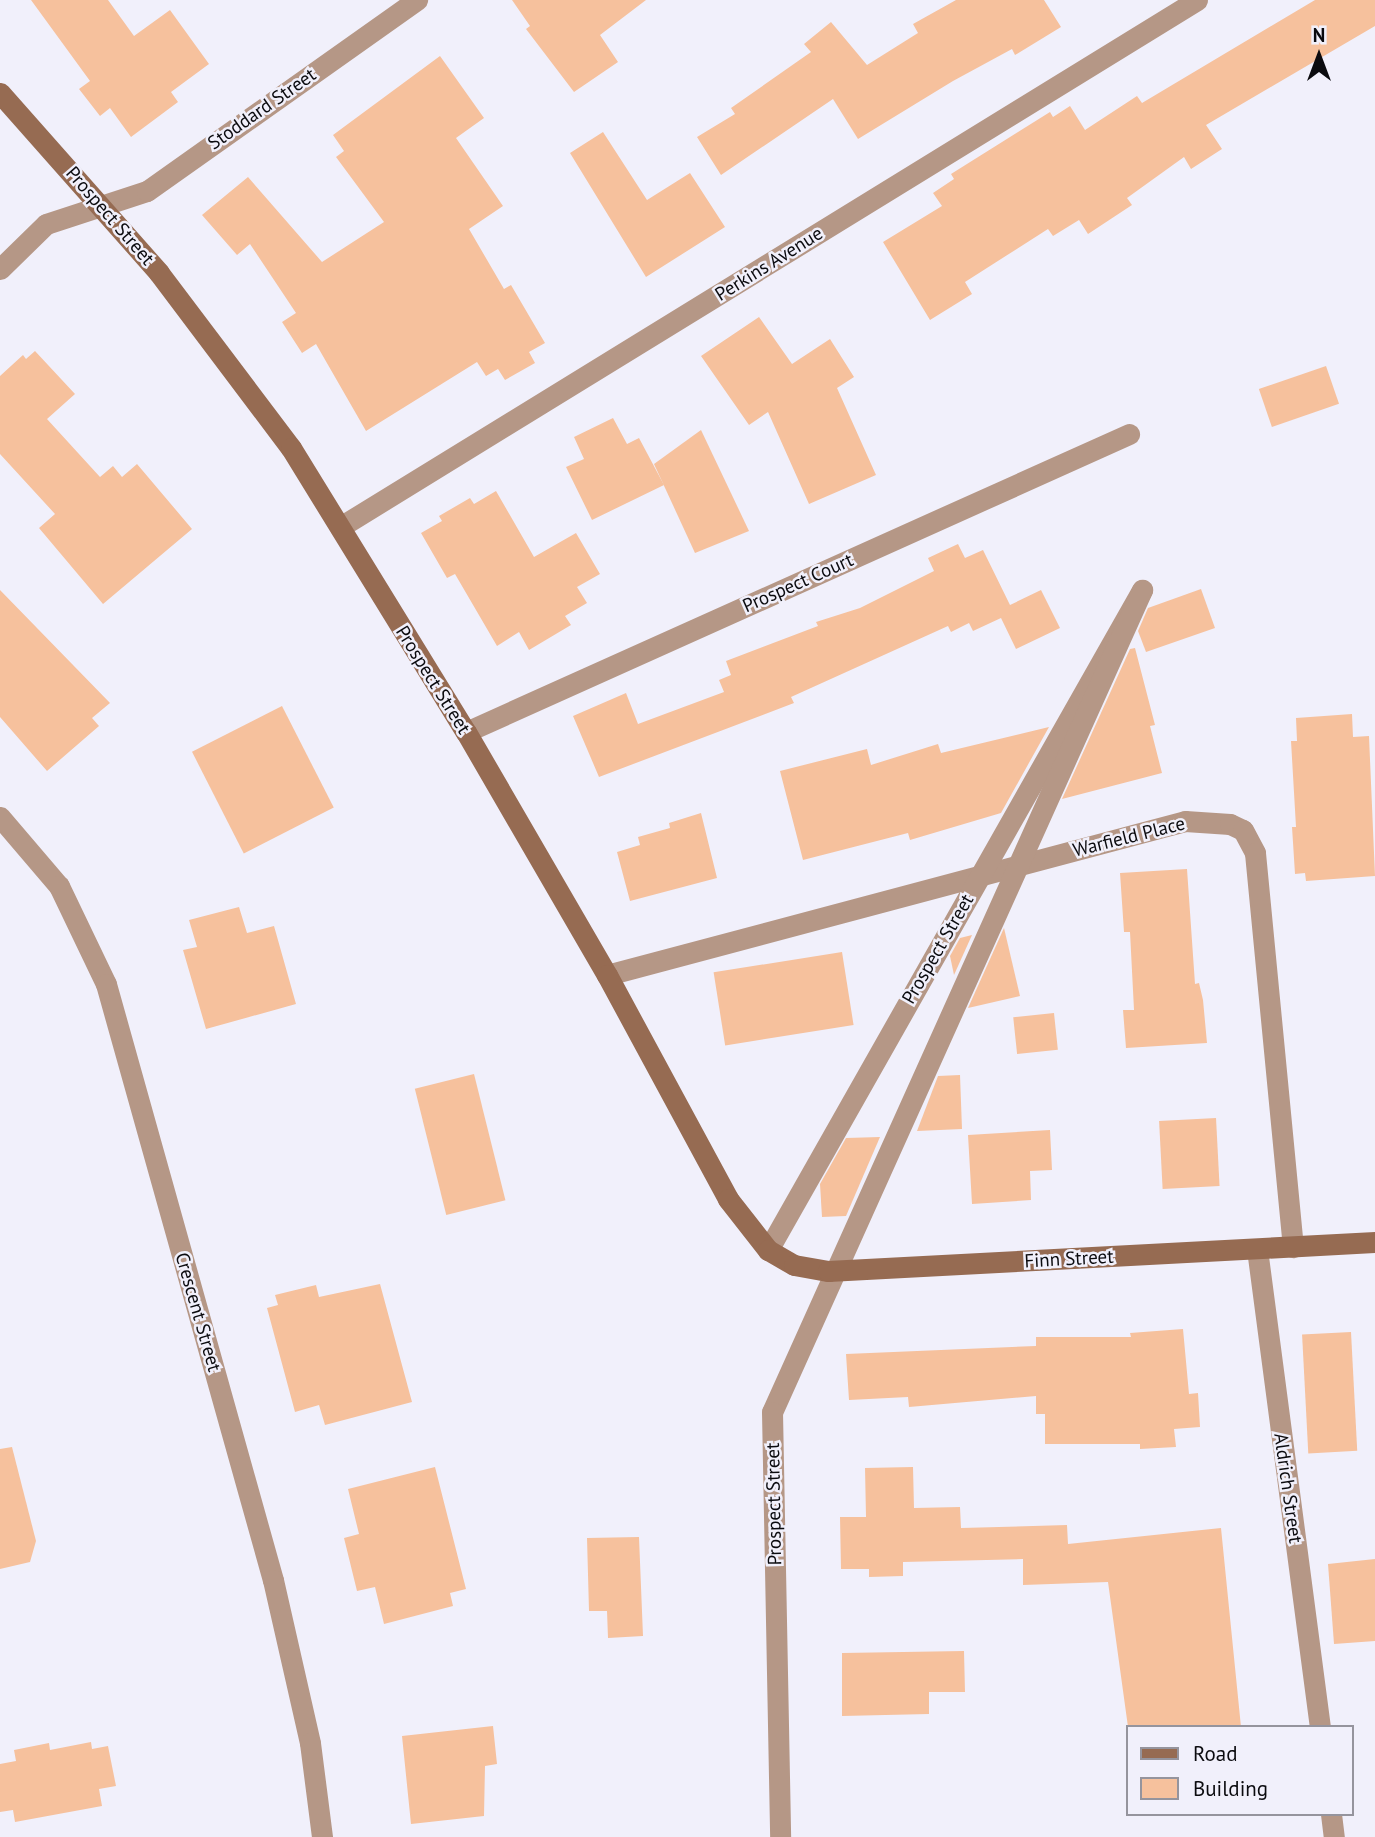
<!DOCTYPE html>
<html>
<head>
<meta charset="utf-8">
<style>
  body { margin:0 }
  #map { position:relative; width:1375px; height:1837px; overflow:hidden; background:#f1f0fb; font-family:"PT Sans",sans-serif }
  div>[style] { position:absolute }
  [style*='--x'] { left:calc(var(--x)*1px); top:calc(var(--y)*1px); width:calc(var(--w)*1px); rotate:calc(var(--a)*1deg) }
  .building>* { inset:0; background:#f6c19d; transform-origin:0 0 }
  .street>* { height:21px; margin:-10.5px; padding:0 10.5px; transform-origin:10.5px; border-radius:10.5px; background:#b59786 }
  .secondary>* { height:21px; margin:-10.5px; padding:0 10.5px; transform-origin:10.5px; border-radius:10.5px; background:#966b52 }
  span { translate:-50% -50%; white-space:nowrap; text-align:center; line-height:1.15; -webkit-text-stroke:5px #f1f0fb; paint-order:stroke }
  .street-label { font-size:19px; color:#0b0b0f }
  .legend { position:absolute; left:1126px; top:1725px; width:228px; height:91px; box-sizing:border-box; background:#f1f0fb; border:2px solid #95949d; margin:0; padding:9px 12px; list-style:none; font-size:21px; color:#0b0b0f }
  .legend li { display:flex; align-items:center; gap:14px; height:35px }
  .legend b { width:35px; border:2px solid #95949d }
  .north { position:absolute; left:1284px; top:21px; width:70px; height:70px; -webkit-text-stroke:5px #f1f0fb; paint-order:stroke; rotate:0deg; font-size:19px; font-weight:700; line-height:28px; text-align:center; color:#0b0b0f }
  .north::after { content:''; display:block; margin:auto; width:24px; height:32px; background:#0b0b0f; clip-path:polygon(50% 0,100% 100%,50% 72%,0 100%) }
</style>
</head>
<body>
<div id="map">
  <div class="building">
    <div style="clip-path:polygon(31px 0,108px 0,134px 36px,170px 10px,209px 64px,171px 92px,178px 102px,131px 137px,110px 108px,100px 116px,79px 89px,90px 81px)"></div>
    <div style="clip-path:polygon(512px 0,646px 0,600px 35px,618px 62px,574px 92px,526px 29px,530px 26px)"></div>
    <div style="clip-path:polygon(956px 0,1044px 0,1061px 27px,1015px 55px,1012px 49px,953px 81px,858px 139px,833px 99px,721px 175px,697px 137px,735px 114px,731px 108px,811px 52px,804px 44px,831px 22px,867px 65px,918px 33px,913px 24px)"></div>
    <div style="clip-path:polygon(1315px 0,1375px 0,1375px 26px,1206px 125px,1222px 149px,1191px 169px,1184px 157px,1127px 198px,1132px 205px,1088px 234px,1079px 220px,1053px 236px,1048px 229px,965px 282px,972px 294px,930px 320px,883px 242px,942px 206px,933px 193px,954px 179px,951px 174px,1050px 112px,1053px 117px,1070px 106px,1085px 130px,1137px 96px,1142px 103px)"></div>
    <div style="clip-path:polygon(440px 56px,484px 118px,456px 138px,503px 206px,469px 229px,504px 289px,511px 285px,545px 343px,529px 352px,535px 363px,505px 380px,498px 369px,486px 376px,477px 362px,366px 431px,316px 344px,302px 353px,282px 322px,296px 313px,250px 244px,237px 255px,202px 215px,248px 177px,322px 262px,384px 222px,336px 157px,344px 151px,333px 135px)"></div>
    <div style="clip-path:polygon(603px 132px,647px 200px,690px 173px,725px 227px,646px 277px,570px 153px)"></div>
    <div style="clip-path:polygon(759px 317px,792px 364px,830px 339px,854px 377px,837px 388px,876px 475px,809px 504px,768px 412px,749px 425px,701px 356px)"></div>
    <div style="clip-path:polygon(35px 351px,75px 394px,47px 419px,100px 477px,113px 466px,122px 477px,137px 464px,192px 529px,103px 604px,39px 528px,55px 514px,0 454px,0 376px,23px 355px,26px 359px)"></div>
    <div style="left:1326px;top:366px;width:40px;height:71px;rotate:71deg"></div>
    <div style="clip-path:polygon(613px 418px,627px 444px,639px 438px,664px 485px,592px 520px,566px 467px,584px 459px,574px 437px)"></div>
    <div style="clip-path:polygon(701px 430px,749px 531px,695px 553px,654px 464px)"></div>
    <div style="clip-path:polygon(496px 491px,534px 557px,576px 533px,600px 574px,577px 587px,587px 603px,565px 616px,571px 625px,529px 650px,519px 632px,497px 646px,455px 574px,447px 578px,421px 533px,442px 521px,439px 516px,470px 498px,474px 504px)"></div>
    <div style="clip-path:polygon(958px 544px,965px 558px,983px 550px,1010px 605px,1041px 590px,1060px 628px,1016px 649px,1001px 618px,973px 631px,969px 623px,951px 632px,948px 626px,791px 697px,794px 703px,599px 777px,573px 716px,626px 693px,638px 724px,724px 692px,719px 680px,731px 675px,726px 661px,818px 626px,816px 622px,860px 608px,934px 571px,928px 558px)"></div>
    <div style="clip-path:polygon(1201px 589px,1215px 628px,1146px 652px,1138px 631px,1148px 608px)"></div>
    <div style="clip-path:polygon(0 590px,110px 703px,92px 718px,99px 726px,47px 771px,0 717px)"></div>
    <div style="clip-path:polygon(1135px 648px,1155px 725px,1150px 726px,1162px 773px,1062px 799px,1130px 649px)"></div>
    <div style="left:282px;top:706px;width:114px;height:101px;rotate:63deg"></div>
    <div style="clip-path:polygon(1352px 714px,1353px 737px,1369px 736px,1375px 876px,1306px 881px,1305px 873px,1295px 874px,1292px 827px,1296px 827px,1291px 741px,1297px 741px,1296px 718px)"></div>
    <div style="clip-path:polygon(1049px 727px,1001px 813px,910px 840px,908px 833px,803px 860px,780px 771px,867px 749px,871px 765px,938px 744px,941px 753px)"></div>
    <div style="clip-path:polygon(701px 813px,717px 878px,630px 901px,617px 852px,640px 845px,638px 837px,670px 828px,669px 823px)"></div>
    <div style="clip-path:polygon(1187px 869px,1195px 984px,1199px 983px,1203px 1000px,1207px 1043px,1126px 1048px,1123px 1010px,1134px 1010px,1130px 932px,1124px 932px,1120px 873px)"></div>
    <div style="clip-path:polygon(239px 907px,247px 933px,274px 926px,296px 1004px,206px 1029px,183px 950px,197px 947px,189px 920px)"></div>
    <div style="clip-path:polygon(1004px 928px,1020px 996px,968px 1008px)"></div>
    <div style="clip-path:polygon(972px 935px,954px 975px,950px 956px,960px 938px)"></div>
    <div style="left:842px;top:952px;width:74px;height:130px;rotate:81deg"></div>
    <div style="left:1054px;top:1013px;width:37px;height:41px;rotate:84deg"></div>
    <div style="left:474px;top:1074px;width:130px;height:61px;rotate:76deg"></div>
    <div style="clip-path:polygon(960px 1075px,962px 1129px,917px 1131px,938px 1076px)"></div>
    <div style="left:1216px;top:1118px;width:68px;height:57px;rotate:87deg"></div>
    <div style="clip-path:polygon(1050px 1130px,1052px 1170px,1030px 1171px,1031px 1200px,972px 1204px,968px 1135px)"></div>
    <div style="clip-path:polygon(880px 1137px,846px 1216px,822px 1217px,820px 1184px,846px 1138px)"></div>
    <div style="clip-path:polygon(380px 1284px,412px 1402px,325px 1425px,319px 1405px,295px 1412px,267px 1308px,278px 1305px,275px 1295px,316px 1285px,319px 1297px)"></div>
    <div style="clip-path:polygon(1183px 1329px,1189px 1394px,1198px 1393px,1200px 1427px,1174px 1429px,1176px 1447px,1140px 1449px,1140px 1444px,1045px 1444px,1045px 1414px,1036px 1414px,1036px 1396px,909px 1407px,908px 1397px,849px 1400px,846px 1354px,1036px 1346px,1036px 1337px,1131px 1337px,1130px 1333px)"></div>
    <div style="left:1351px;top:1332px;width:119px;height:49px;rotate:87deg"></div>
    <div style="clip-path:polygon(12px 1447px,36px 1541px,30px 1562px,0 1569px,0 1449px)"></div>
    <div style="clip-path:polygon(435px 1467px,466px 1589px,450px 1593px,453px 1606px,384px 1624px,375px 1587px,357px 1591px,344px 1538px,359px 1534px,348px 1489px)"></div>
    <div style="clip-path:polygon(913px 1467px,914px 1508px,960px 1507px,961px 1528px,1067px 1525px,1068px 1544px,1221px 1528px,1241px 1727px,1128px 1727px,1108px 1582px,1023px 1585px,1023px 1559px,903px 1562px,903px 1576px,869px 1577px,869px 1569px,841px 1569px,840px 1517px,866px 1517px,865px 1468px)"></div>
    <div style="clip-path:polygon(639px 1537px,643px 1636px,608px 1638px,607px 1611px,589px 1611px,587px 1538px)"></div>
    <div style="clip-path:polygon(1375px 1559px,1375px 1641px,1334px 1644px,1328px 1564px)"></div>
    <div style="clip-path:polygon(964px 1651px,965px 1692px,929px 1692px,929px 1714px,842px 1716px,842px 1653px)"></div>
    <div style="clip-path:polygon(493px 1726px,497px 1764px,485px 1766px,484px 1816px,411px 1824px,402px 1736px)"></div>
    <div style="clip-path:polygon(91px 1742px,92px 1749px,108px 1746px,116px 1786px,99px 1789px,102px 1806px,15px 1822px,13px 1810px,0 1812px,0 1764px,16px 1761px,14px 1750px,49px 1743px,50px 1750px)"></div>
  </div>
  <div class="street">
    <div style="--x:0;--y:269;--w:64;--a:-44.4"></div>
    <div style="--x:46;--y:224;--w:106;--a:-18.1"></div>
    <div style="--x:147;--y:191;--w:331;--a:-35.3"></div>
    <div style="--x:340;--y:527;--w:1006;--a:-31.59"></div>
    <div style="--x:466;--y:732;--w:727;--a:-24.2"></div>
    <div style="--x:0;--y:817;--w:91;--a:49.5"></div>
    <div style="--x:59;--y:886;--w:109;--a:64.4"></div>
    <div style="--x:106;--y:984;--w:619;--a:74.35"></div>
    <div style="--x:273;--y:1580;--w:167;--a:77.2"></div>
    <div style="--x:310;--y:1743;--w:95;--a:82.7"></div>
    <div style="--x:607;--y:975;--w:598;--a:-14.92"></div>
    <div style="--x:1185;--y:821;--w:45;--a:3.8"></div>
    <div style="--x:1230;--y:824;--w:14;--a:25"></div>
    <div style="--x:1243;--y:830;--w:26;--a:62"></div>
    <div style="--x:1255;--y:853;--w:396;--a:84.5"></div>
    <div style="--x:1257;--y:1249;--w:482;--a:82.5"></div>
    <div style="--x:768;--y:1250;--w:759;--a:-60.46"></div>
    <div style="--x:1142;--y:590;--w:901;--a:114.23"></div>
    <div style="--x:772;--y:1412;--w:425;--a:88.9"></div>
    <div style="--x:1331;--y:1814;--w:23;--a:83"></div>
  </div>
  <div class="secondary">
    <div style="--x:0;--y:93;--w:240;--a:48.5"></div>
    <div style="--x:159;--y:273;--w:219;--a:53"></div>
    <div style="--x:291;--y:448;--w:334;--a:58.4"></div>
    <div style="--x:466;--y:732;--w:281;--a:59.9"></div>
    <div style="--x:607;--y:975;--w:255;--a:61.6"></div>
    <div style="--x:728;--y:1199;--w:65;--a:51.9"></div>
    <div style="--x:768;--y:1250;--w:30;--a:30"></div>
    <div style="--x:794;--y:1265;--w:35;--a:10"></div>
    <div style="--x:828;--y:1271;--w:548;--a:-3.03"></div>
  </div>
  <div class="street-label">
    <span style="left:262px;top:109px;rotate:-35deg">Stoddard Street</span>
    <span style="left:110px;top:216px;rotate:49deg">Prospect Street</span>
    <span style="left:769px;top:264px;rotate:-32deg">Perkins Avenue</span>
    <span style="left:798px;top:583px;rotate:-24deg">Prospect Court</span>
    <span style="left:433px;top:680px;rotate:58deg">Prospect Street</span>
    <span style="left:1129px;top:837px;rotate:-14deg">Warfield Place</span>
    <span style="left:938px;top:949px;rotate:-60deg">Prospect Street</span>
    <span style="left:1069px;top:1259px;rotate:-3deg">Finn Street</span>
    <span style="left:198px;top:1312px;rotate:74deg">Crescent Street</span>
    <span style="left:1288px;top:1488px;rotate:82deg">Aldrich Street</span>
    <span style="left:774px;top:1504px;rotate:-91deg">Prospect Street</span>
  </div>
  <ul class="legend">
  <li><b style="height:9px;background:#966b52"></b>Road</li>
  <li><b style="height:19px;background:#f6c19d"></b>Building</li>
  </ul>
  <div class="north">N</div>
</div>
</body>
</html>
